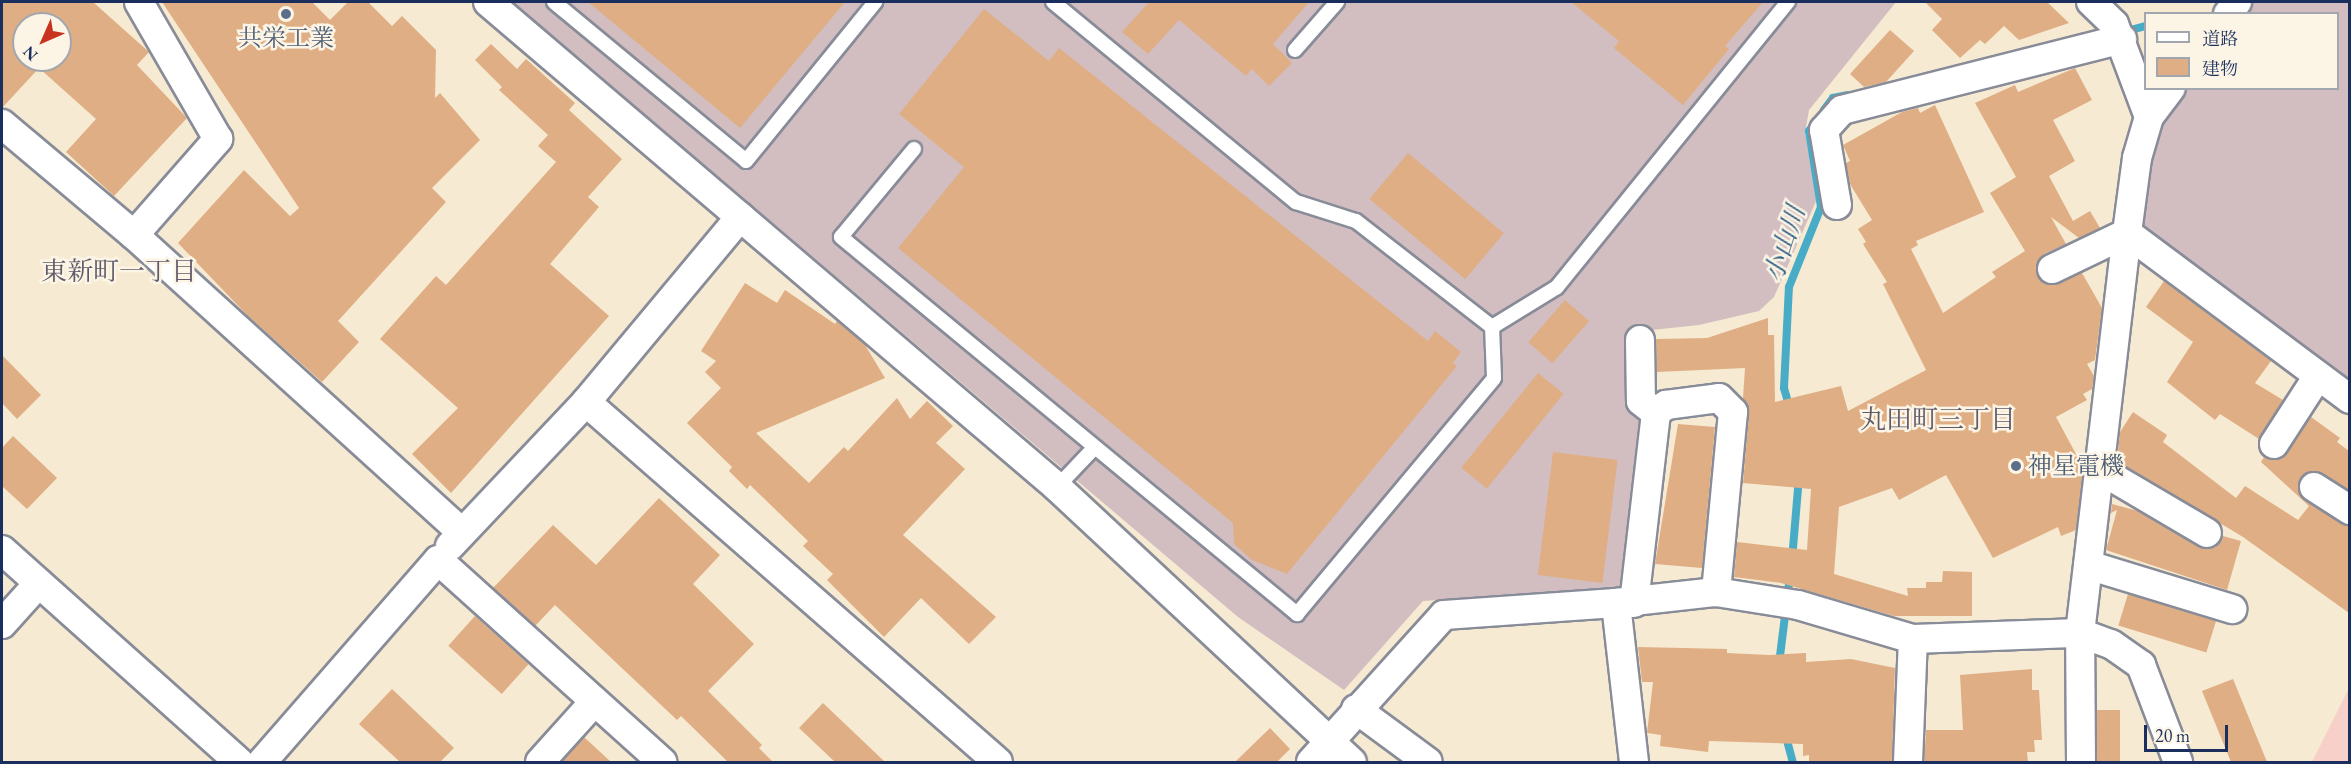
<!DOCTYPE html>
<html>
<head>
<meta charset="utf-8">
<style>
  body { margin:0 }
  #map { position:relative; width:2351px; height:764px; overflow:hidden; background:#f6ead2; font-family:"EB Garamond","Noto Serif JP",serif }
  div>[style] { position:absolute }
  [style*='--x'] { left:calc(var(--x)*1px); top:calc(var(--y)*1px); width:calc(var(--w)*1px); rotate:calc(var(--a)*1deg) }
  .built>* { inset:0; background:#f7d0c9 }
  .industrial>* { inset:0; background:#d2bec1 }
  .stream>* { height:8px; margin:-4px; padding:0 4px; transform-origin:4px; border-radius:4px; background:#48acc7 }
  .building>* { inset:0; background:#dfae84; transform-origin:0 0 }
  .roads { filter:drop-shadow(2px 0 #888c98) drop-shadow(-2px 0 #888c98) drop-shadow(0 2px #888c98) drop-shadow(0 -2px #888c98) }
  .lane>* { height:14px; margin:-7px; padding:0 7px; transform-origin:7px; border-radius:7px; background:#fff }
  .street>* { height:28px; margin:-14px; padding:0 14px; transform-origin:14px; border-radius:14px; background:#fff }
  .dots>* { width:16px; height:16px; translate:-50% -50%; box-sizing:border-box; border:3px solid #fcf5e5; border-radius:50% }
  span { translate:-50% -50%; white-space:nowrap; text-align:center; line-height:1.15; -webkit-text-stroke:5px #fcf5e5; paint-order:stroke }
  .service-label { font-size:24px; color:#4e5e75 }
  .left { translate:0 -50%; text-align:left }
  .water-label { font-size:26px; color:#2b5b83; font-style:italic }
  .neighbourhood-label { font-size:26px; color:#605b6b }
  .frame { position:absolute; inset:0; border:3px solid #1b2f5e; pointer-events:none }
  .legend { position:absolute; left:2144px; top:12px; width:195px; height:78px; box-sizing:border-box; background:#fcf5e5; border:2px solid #a2a6af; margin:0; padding:8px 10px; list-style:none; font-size:18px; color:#1b2f5e }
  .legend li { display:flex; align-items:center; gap:12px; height:30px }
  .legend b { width:30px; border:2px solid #a2a6af }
  .north { position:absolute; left:12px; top:12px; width:60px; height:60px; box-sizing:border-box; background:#fcf5e5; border:2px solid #a2a6af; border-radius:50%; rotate:225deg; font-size:16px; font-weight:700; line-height:24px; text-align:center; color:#1b2f5e }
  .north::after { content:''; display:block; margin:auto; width:21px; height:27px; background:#c8321e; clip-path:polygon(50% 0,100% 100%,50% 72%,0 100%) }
  .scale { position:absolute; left:2144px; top:725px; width:84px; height:27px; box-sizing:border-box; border:3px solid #1b2f5e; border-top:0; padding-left:8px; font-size:18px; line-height:21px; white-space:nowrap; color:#1b2f5e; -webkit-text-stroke:4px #fcf5e5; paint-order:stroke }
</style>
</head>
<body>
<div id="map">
  <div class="built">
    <div style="clip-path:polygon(2349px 688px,2349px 762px,2312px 762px)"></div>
  </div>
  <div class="industrial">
    <div style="clip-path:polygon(512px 2px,1896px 2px,1809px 110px,1805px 132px,1817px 199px,1774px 297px,1759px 311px,1699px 325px,1633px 332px,1631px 411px,1645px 413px,1623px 588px,1423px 601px,1344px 690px,1238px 617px)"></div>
    <div style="clip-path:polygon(2245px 2px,2349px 2px,2349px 387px,2140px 230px,2143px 161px,2176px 89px,2338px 88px,2338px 14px,2235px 13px)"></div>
  </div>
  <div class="stream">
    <div style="--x:2123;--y:32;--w:24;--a:-15"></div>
    <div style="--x:1824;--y:110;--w:15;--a:-53"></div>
    <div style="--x:1833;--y:98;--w:14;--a:-12"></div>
    <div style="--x:1790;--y:409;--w:22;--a:-106"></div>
    <div style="--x:1784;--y:388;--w:101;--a:-87.2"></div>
    <div style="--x:1789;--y:287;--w:86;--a:-68.2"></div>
    <div style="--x:1821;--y:207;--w:77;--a:-99"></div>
    <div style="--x:1809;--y:131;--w:10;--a:-53"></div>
    <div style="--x:1792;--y:560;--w:83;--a:-85.2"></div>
    <div style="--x:1779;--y:664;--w:89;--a:-82.9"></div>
    <div style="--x:1785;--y:733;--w:30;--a:75"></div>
  </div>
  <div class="building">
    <div style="clip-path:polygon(evenodd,2px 2px,93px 2px,149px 52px,137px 65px,187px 118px,114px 196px,66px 152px,96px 119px,39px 68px,2px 108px,2px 2px,24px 24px,60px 24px,60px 60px,24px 60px,24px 24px)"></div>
    <div style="clip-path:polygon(162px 2px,312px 2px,330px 20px,348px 2px,368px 2px,392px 26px,402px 16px,436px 50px,435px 98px,440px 93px,480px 140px,432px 188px,446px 202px,338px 321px,359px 342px,322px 382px,246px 314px,178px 243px,244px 170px,290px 216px,299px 208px)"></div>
    <div style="clip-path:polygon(588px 2px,845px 2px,740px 128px)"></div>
    <div style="clip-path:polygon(1149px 2px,1309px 2px,1273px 44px,1292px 63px,1269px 86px,1252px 69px,1246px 76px,1179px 20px,1148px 54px,1122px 32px)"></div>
    <div style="clip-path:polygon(1571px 2px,1763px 2px,1725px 46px,1729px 49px,1683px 105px,1614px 48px,1619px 41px)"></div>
    <div style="clip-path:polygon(1925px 2px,2047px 2px,2069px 23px,2019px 40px,2004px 26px,1985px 44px,1980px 40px,1960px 58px,1932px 30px,1942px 19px)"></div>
    <div style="clip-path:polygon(984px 9px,1049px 61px,1059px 48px,1428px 341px,1435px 331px,1461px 352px,1453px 363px,1457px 366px,1287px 574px,1252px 560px,1234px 544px,1233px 523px,898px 248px,964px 167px,899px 114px)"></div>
    <div style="clip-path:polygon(1890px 30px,1914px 51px,1886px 82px,1864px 87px,1850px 74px)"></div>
    <div style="clip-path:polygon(491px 44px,517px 69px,526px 59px,575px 103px,569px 110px,622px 159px,588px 197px,599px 207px,550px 264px,609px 316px,451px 493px,412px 454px,458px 408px,380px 339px,436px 276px,446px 285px,556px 162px,538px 146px,548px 135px,499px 90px,502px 87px,475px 60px)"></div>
    <div style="clip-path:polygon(2075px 68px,2092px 100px,2053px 120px,2075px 161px,2049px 176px,2073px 221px,2090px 211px,2100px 228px,2079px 238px,2051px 217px,2066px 244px,2044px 254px,2036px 268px,2042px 282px,2050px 285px,2082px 273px,2102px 308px,2095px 360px,2087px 364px,2094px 376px,2092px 389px,2083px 394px,2087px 400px,2056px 417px,2083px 467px,2076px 530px,2061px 536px,2058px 527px,1993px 558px,1946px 475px,1899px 500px,1892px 488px,1839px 507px,1834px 574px,1908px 596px,1907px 588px,1926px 588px,1926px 582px,1942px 582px,1943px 571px,1972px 572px,1972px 616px,1894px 616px,1781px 583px,1734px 577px,1737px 542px,1807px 550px,1811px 489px,1743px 483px,1749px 414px,1743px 398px,1745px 368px,1657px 372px,1656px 339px,1707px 338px,1768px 318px,1768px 335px,1774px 335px,1775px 402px,1841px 386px,1848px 411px,1926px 370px,1883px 284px,1887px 282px,1863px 244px,1866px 242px,1858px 229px,1872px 220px,1850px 184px,1846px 163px,1850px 161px,1843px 145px,1902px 112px,1918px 108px,1920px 113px,1935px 105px,1984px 212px,1916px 241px,1918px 245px,1911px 249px,1943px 313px,1996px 277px,1992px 272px,2025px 251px,1990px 193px,2016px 177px,1975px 103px,2015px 85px,2018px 92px)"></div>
    <div style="left:1408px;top:153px;width:125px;height:60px;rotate:40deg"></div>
    <div style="clip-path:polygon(2164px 281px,2271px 361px,2255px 383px,2283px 400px,2259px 439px,2220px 414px,2215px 420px,2167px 382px,2193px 342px,2146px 307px)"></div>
    <div style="clip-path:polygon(745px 283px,777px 303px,785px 290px,835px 324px,837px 321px,865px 345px,885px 378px,756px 433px,809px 483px,844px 447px,848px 451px,897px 398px,910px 419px,927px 401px,953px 426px,936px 443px,965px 469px,903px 535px,996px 617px,969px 644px,921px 598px,884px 637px,827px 580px,833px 574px,803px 546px,808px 541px,750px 485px,747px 489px,729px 471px,732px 467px,687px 423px,721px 388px,705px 372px,716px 361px,701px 351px)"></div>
    <div style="left:1565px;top:300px;width:32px;height:56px;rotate:41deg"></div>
    <div style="clip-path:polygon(2px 355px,41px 395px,17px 419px,2px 403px)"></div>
    <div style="left:1538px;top:373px;width:33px;height:122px;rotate:39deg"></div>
    <div style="clip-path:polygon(2133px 412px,2167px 435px,2163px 442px,2236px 498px,2245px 486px,2298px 520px,2309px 506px,2261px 462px,2264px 457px,2282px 458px,2311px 417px,2340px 438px,2337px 442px,2349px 451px,2349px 490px,2315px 471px,2300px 478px,2298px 487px,2305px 501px,2349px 526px,2349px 613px,2243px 537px,2117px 461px,2120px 432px)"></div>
    <div style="clip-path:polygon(1678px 424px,1715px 427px,1702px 568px,1655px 564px)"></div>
    <div style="clip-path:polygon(13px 436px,57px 478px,27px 509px,2px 486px,2px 448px)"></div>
    <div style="left:1553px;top:452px;width:65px;height:124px;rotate:7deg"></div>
    <div style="clip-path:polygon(659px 498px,720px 555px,693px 584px,754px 644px,708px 691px,762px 745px,759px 748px,773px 762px,728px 762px,681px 716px,677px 720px,555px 605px,535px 626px,493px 588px,553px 525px,596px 565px)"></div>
    <div style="clip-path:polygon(2112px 504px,2138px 511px,2199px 547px,2215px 548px,2223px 536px,2241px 541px,2227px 590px,2106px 550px,2117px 510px,2111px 513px)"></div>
    <div style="left:2128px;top:594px;width:92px;height:33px;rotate:17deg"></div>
    <div style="left:475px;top:616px;width:72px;height:40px;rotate:42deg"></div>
    <div style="clip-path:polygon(1638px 647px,1727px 649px,1727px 653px,1769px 655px,1806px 653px,1806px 662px,1851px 659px,1895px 668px,1892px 762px,1809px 762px,1809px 755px,1803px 756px,1803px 744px,1709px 741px,1708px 752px,1660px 746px,1661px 735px,1647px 733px,1653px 682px,1642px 682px)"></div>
    <div style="clip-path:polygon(2032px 669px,2032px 690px,2039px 690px,2042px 740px,2034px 740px,2035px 752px,2027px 752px,2028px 762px,1924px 762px,1926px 730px,1963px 730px,1960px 675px)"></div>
    <div style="clip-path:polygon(2233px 679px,2267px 762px,2231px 762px,2202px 691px)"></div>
    <div style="clip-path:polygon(392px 689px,454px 748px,440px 762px,400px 762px,359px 724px)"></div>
    <div style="clip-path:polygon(823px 703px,885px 762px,835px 762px,799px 728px)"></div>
    <div style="left:2097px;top:710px;width:23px;height:51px"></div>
    <div style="clip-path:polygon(1270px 728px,1290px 749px,1277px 762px,1235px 762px)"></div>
    <div style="clip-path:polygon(584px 737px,611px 762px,562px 762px)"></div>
  </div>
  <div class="roads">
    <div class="lane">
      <div style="--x:554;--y:2;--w:249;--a:39.6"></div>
      <div style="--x:746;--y:161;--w:205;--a:-50.9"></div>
      <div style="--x:1053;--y:2;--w:315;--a:39.5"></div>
      <div style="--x:1296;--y:202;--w:63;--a:17.6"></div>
      <div style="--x:1356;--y:221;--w:172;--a:37.9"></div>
      <div style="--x:1492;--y:327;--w:76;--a:-31.6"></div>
      <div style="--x:1557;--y:287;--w:367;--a:-51"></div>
      <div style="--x:1295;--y:50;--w:64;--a:-48.8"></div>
      <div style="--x:914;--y:149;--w:114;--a:129.7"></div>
      <div style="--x:841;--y:237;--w:592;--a:39.58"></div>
      <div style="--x:1297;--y:614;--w:307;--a:-50.1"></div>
      <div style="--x:1494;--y:378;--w:51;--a:-92.2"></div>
      <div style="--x:1057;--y:487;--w:54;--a:-46.5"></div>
    </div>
    <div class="street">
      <div style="--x:488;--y:2;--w:748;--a:40.44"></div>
      <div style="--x:1057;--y:487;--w:403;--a:43"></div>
      <div style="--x:2228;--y:14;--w:15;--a:-53"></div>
      <div style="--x:2149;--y:117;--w:36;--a:-53"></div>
      <div style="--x:2;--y:124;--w:172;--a:40.1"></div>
      <div style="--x:134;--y:235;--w:442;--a:42.2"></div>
      <div style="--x:1837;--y:205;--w:76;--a:-99.8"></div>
      <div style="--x:1824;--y:130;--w:27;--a:-48"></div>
      <div style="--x:1842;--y:110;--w:289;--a:-14.2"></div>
      <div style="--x:2127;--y:233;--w:278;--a:36.7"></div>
      <div style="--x:134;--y:235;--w:128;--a:-48.8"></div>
      <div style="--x:218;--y:139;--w:158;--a:-120"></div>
      <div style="--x:2052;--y:269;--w:83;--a:-25.6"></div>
      <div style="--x:1640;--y:340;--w:61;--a:89.1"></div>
      <div style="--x:1641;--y:401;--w:19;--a:39"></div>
      <div style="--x:586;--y:402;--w:547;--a:41.15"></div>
      <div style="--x:2274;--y:444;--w:81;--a:-57.1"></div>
      <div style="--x:2100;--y:470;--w:124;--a:30.5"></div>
      <div style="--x:2314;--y:487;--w:43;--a:32.6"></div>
      <div style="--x:450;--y:546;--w:198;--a:-46.6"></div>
      <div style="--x:586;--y:402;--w:241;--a:-50.2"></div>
      <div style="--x:2;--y:550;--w:318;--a:41.8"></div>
      <div style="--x:2088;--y:565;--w:151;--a:17"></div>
      <div style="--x:1634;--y:603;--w:191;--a:-83.4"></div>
      <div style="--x:1656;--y:413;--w:13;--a:-39"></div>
      <div style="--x:1666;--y:405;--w:53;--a:-7.5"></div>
      <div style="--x:1719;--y:398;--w:20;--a:45"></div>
      <div style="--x:1733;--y:412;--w:181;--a:95.4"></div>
      <div style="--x:2;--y:624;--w:55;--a:-47.9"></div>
      <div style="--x:1356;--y:709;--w:89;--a:36.4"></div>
      <div style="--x:262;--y:762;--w:268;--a:-48.9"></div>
      <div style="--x:438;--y:560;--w:302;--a:42"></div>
      <div style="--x:540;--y:762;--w:81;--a:-48"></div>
      <div style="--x:1311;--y:762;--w:198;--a:-47.9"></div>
      <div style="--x:1444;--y:615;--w:172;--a:-4"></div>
      <div style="--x:1634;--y:762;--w:160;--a:-96.5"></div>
      <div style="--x:1616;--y:603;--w:101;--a:-6.3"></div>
      <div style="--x:1716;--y:592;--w:83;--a:9"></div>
      <div style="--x:1798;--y:605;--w:120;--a:16.5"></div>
      <div style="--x:1913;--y:639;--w:167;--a:-2.1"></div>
      <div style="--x:2080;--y:633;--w:33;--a:20"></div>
      <div style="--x:2111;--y:644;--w:37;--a:35"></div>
      <div style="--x:2141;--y:665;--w:104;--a:69.1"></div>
      <div style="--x:1908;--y:762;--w:123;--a:-87.7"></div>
      <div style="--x:2081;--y:762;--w:129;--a:-90.4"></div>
      <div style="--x:2080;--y:633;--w:403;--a:-83.3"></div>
      <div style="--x:2127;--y:233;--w:76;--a:-82.4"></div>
      <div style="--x:2137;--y:158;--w:43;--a:-73.7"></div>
      <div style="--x:2149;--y:117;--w:99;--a:-110.6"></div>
      <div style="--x:2114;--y:24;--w:32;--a:-136"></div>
    </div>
  </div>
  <div class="dots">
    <div style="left:286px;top:14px;background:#5c6f8a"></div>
    <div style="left:2016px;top:466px;background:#5c6f8a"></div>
  </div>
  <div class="service-label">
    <span style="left:286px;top:38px">共栄工業</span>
    <span class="left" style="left:2028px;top:466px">神星電機</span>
  </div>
  <div class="water-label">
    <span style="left:1785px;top:244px;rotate:-72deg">小山川</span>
  </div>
  <div class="neighbourhood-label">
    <span style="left:119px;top:272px">東新町一丁目</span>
    <span style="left:1938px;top:420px">丸田町三丁目</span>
  </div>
  <div class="frame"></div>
  <ul class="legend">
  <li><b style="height:8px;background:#fff"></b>道路</li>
  <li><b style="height:16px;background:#dfae84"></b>建物</li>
  </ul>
  <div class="north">N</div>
  <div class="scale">20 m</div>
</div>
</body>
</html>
